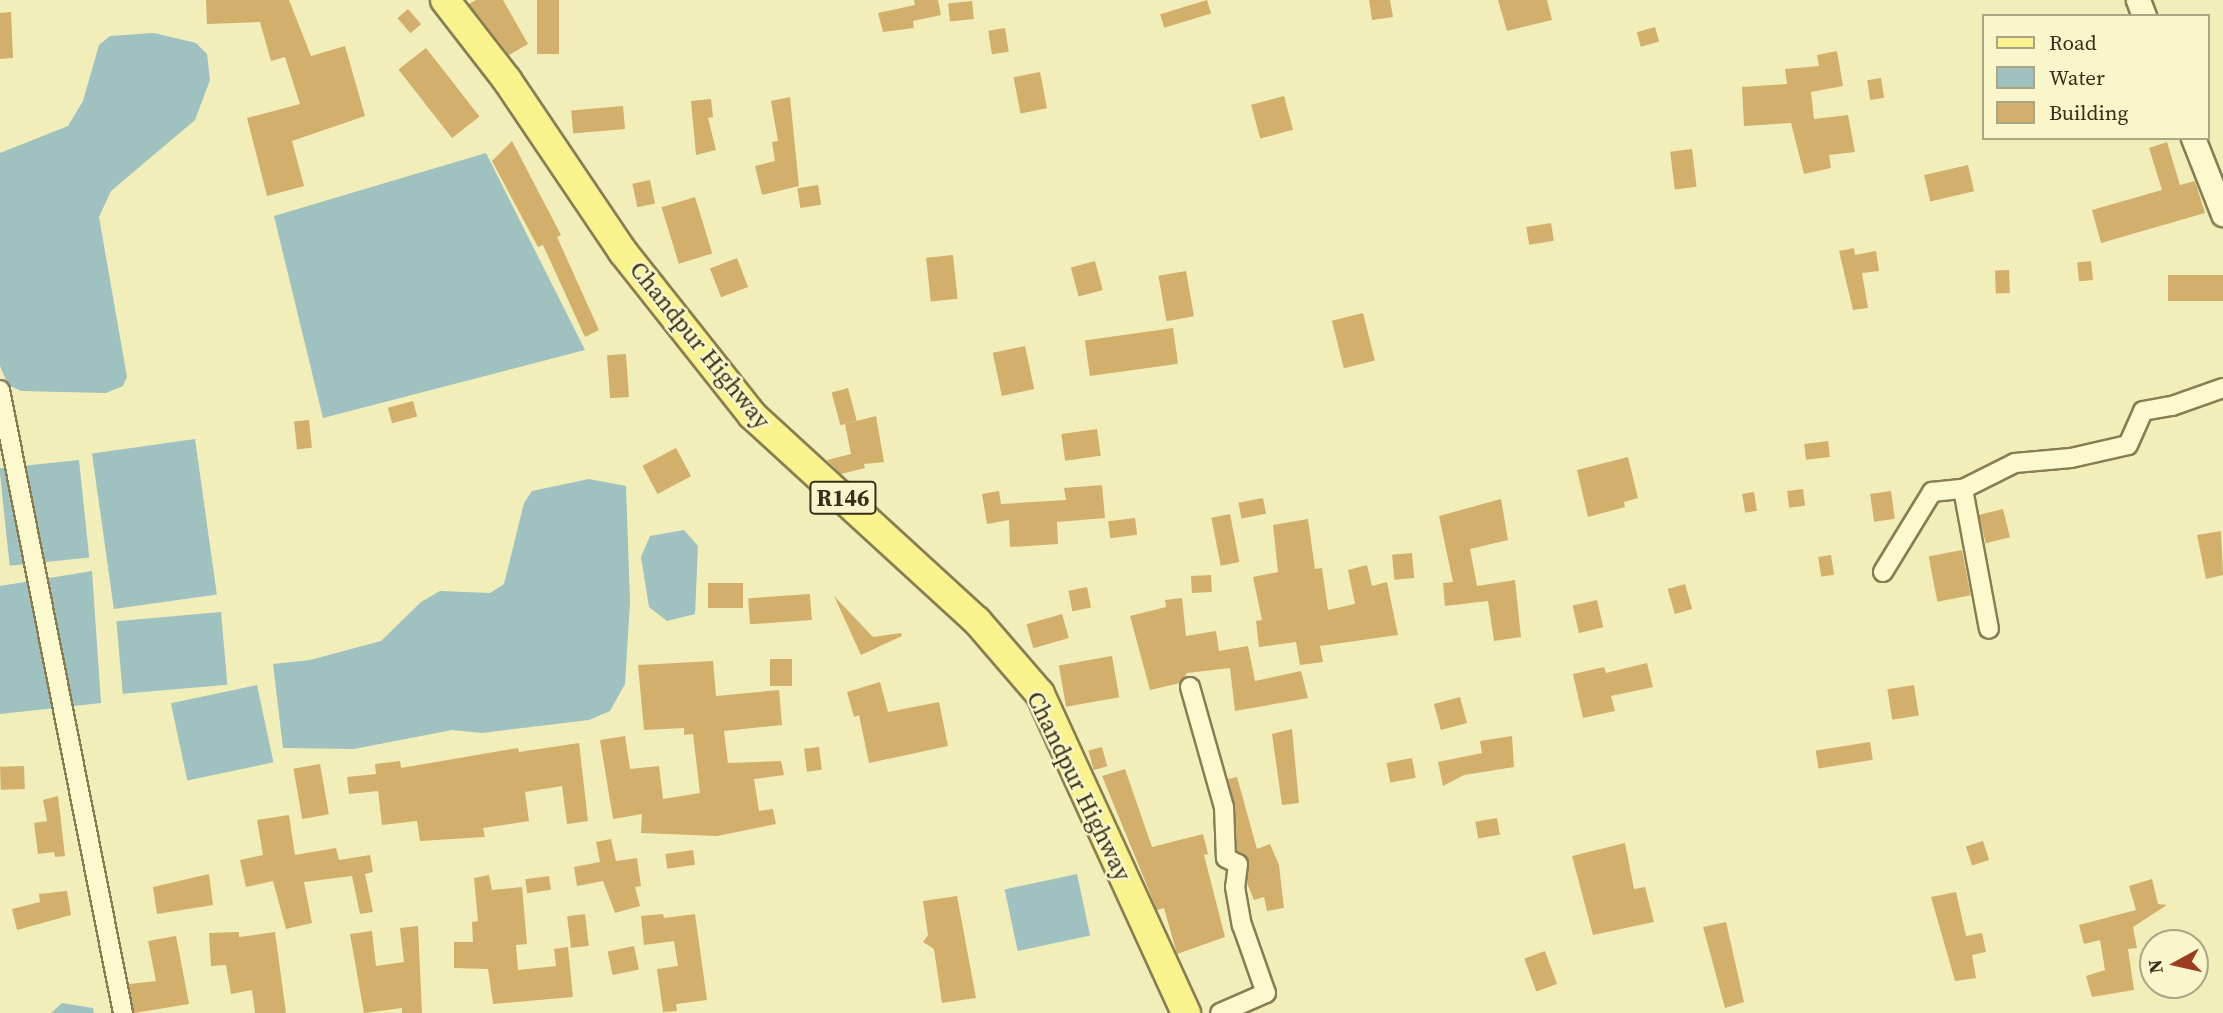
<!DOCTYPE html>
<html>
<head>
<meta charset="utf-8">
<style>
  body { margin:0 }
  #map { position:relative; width:2223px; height:1013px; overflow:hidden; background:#f1eeba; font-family:"Source Serif 4",serif }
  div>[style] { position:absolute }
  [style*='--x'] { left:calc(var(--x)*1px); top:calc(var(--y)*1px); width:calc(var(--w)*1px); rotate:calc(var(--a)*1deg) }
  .water>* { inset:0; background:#9fc1bf; transform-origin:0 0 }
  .building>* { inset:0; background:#d2b06c; transform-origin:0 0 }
  .roads { filter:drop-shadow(2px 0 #887d53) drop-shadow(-2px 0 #887d53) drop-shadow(0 2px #887d53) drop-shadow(0 -2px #887d53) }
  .minor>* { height:18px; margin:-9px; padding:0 9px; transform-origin:9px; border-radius:9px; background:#fbf9cd }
  .tertiary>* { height:23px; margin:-11.5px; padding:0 11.5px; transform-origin:11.5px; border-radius:11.5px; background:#fbf9cd }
  .primary>* { height:28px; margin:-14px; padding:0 14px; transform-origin:14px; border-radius:14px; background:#f9f28d }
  span { translate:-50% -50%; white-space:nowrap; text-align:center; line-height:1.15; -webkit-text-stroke:5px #f8f6ca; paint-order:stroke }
  .shield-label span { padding:2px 5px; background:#f8f6ca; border:2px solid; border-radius:5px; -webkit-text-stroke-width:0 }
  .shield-label { font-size:23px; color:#362f19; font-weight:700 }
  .street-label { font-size:24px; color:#362f19 }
  .legend { position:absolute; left:1982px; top:14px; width:228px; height:126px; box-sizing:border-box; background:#f8f6ca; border:2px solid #aaa683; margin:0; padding:9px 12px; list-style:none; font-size:21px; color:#362f19 }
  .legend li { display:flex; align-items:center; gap:14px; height:35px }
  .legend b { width:35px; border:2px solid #aaa683 }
  .north { position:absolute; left:2139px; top:929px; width:70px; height:70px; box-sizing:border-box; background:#f8f6ca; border:2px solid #aaa683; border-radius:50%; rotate:262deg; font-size:19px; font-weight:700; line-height:28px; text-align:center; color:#362f19 }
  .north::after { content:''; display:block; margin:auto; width:24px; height:32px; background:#9c3d1f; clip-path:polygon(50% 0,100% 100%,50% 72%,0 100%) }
</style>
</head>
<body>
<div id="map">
  <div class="water">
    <div style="clip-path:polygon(154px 33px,196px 43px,207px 54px,210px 80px,195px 120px,111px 191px,99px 217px,127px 377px,123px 386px,106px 393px,21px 391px,8px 385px,0 366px,0 153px,68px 126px,83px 101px,99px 45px,110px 36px)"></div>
    <div style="clip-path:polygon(486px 153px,585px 350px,323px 418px,274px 216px)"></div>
    <div style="left:195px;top:439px;width:157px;height:104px;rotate:82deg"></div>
    <div style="left:79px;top:460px;width:98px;height:80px;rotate:84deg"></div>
    <div style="clip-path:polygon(589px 479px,626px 486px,630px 602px,625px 684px,610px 711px,589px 720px,482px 733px,452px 730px,354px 749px,283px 748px,273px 664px,310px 660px,381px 641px,421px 602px,440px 591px,490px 593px,504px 584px,524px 503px,532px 491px)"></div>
    <div style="clip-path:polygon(684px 530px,698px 546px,695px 614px,667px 621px,649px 607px,641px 557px,650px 536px)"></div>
    <div style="clip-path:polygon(92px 571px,101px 703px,0 714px,0 586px)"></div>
    <div style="left:221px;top:612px;width:73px;height:105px;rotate:85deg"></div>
    <div style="left:257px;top:685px;width:79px;height:88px;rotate:78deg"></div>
    <div style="left:1077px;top:874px;width:63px;height:74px;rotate:78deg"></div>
    <div style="clip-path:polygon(62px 1003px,93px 1008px,94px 1013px,51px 1013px)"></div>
  </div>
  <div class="building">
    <div style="clip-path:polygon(206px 0,289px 0,311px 56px,345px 46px,365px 116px,292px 141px,304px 186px,267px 196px,247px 118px,300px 104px,285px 57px,271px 61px,260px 22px,207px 24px)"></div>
    <div style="clip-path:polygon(476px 0,503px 0,528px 44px,509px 55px,469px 4px)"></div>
    <div style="left:537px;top:0;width:22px;height:54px"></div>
    <div style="clip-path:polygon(914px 0,938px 0,941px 15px,913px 21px,914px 28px,883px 32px,878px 13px,915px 5px)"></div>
    <div style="left:1207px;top:0;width:14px;height:49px;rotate:73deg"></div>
    <div style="clip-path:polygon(1369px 0,1390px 0,1393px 17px,1372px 20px)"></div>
    <div style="clip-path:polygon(1498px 0,1547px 0,1552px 20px,1507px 31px)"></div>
    <div style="left:972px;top:1px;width:18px;height:24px;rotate:84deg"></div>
    <div style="left:408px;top:9px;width:20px;height:14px;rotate:49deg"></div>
    <div style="clip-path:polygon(11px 12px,13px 58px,0 59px,0 13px)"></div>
    <div style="left:1655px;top:27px;width:15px;height:19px;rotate:74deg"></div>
    <div style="left:1005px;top:28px;width:24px;height:17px;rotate:81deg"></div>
    <div style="left:426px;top:48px;width:87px;height:35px;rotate:52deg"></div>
    <div style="clip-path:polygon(1837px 51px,1843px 86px,1811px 92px,1814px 119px,1848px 115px,1855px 152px,1829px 155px,1831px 168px,1804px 174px,1791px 123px,1744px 126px,1742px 87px,1787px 84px,1785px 69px,1819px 66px,1817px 55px)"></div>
    <div style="left:1040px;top:72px;width:37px;height:27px;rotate:79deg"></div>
    <div style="left:1881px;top:78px;width:20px;height:14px;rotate:81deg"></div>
    <div style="left:1284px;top:96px;width:35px;height:34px;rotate:75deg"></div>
    <div style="clip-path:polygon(790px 97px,799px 186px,762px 195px,755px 166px,775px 161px,772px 142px,778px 141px,771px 101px)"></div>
    <div style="clip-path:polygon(711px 99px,713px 117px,708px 118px,716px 150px,696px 155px,691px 101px)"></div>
    <div style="left:623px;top:106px;width:23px;height:52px;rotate:85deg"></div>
    <div style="clip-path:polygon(512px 141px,561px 235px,557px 237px,599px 330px,585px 337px,543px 245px,538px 247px,492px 161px)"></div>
    <div style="clip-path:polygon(2167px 142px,2180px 185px,2195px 181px,2205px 213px,2101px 243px,2092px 210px,2162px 190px,2149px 148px)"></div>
    <div style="left:1692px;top:149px;width:38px;height:22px;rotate:83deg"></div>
    <div style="left:1968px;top:165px;width:27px;height:45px;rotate:77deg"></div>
    <div style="left:650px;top:180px;width:24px;height:18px;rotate:78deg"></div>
    <div style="left:818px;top:185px;width:20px;height:21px;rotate:81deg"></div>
    <div style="left:695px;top:197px;width:59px;height:35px;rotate:73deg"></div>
    <div style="left:1551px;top:223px;width:18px;height:25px;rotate:81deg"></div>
    <div style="clip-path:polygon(1854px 248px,1855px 255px,1876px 251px,1879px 271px,1862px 273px,1868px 308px,1853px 310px,1839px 251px)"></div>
    <div style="left:953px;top:255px;width:44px;height:27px;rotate:84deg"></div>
    <div style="left:737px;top:258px;width:31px;height:29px;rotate:69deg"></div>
    <div style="left:1095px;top:261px;width:30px;height:25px;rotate:75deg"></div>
    <div style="left:2091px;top:261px;width:19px;height:14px;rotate:84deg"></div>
    <div style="left:2009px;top:270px;width:23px;height:14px;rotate:88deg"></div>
    <div style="left:1186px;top:271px;width:46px;height:28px;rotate:80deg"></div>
    <div style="left:2223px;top:275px;width:26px;height:55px;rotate:90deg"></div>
    <div style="left:1363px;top:313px;width:49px;height:32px;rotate:76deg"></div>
    <div style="left:1173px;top:328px;width:36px;height:89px;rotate:82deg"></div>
    <div style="left:1025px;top:346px;width:44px;height:33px;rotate:78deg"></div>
    <div style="left:626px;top:354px;width:43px;height:19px;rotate:86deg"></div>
    <div style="left:848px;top:388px;width:34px;height:17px;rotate:75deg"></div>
    <div style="left:413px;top:401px;width:16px;height:26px;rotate:75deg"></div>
    <div style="clip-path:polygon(876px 416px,884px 462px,864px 464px,865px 468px,841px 474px,827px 460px,851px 454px,845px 424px)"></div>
    <div style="left:309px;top:420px;width:28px;height:15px;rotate:84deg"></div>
    <div style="left:1097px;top:429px;width:27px;height:36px;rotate:82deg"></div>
    <div style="left:1828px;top:441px;width:16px;height:24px;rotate:83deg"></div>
    <div style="left:676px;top:448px;width:32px;height:38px;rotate:62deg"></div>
    <div style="clip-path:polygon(1628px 457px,1638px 498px,1624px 502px,1625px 507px,1588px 517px,1577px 470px)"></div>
    <div style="clip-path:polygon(1102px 485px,1105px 518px,1057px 522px,1058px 544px,1010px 547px,1009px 520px,987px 524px,982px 494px,999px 491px,1001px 504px,1066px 500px,1064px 488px)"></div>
    <div style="left:1803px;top:489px;width:17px;height:16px;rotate:83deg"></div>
    <div style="left:1891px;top:491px;width:28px;height:21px;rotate:82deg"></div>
    <div style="left:1754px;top:492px;width:19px;height:12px;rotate:81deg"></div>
    <div style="left:1263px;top:498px;width:16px;height:25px;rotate:79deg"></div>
    <div style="clip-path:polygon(1501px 499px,1508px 540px,1470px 549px,1477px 586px,1515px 580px,1521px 637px,1494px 641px,1488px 601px,1445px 606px,1443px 583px,1453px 582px,1439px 516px)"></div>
    <div style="left:2003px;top:509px;width:29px;height:25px;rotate:76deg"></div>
    <div style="left:1230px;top:514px;width:49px;height:19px;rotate:79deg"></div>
    <div style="left:1135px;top:518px;width:17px;height:27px;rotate:83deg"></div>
    <div style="clip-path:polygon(1308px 519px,1315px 569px,1322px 568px,1328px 610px,1355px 604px,1348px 570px,1367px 565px,1372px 586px,1387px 582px,1398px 635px,1320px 646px,1323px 662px,1300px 665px,1296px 642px,1259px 647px,1256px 621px,1262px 620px,1253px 577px,1278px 572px,1273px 525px)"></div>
    <div style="clip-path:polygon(2221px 531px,2223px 575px,2206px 579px,2197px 535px)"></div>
    <div style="left:1962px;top:550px;width:46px;height:34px;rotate:79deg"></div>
    <div style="left:1412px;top:553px;width:25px;height:20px;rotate:85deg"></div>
    <div style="left:1831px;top:555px;width:20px;height:13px;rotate:81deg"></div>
    <div style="left:1211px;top:575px;width:17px;height:20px;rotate:87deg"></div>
    <div style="left:708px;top:583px;width:35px;height:25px"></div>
    <div style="left:1685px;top:584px;width:26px;height:18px;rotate:74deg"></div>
    <div style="left:1087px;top:587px;width:21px;height:19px;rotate:79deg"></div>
    <div style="left:810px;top:594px;width:26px;height:62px;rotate:86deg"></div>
    <div style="clip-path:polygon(834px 596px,873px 637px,901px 633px,902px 636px,861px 655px)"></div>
    <div style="clip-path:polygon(1182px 598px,1186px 636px,1216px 631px,1219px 651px,1248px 646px,1255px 681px,1301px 671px,1308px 698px,1235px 711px,1230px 668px,1187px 673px,1180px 683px,1150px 690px,1130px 616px,1166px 607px,1165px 600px)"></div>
    <div style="left:1597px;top:600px;width:28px;height:25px;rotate:77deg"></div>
    <div style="left:1062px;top:614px;width:25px;height:37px;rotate:74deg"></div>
    <div style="left:1112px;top:656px;width:42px;height:54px;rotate:80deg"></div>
    <div style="left:770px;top:659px;width:22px;height:27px"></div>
    <div style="clip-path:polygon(713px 661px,716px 696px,779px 690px,782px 725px,724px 731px,728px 763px,781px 761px,784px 775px,754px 779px,759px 811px,773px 809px,776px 824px,717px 836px,641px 833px,642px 814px,613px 819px,600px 740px,625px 736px,630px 769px,659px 766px,663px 799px,700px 793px,693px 734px,684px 735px,684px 728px,644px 730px,638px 665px)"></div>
    <div style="clip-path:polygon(1647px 663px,1653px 687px,1611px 696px,1615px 711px,1583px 718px,1573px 674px,1604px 667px,1606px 673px)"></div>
    <div style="clip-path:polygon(880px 682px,888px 712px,939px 702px,948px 746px,869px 763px,859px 715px,854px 717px,847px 692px)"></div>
    <div style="left:1914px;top:685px;width:31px;height:27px;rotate:81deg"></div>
    <div style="left:1460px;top:697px;width:27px;height:27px;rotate:75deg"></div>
    <div style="clip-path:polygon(1292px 729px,1299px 803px,1282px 805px,1272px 734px)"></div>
    <div style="clip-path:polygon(1512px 736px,1514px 767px,1464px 775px,1443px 786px,1438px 762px,1482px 753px,1480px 741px)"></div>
    <div style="left:1870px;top:742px;width:18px;height:55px;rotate:81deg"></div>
    <div style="clip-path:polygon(579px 743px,588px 821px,567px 824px,562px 786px,525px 792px,529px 821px,483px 828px,485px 837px,420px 841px,417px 821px,382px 825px,378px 791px,349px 794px,347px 777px,376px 774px,375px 764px,400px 761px,401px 768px,518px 748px,519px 752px)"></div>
    <div style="left:819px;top:747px;width:23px;height:15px;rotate:83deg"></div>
    <div style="left:1102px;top:747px;width:20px;height:14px;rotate:75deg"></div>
    <div style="left:1412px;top:758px;width:20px;height:26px;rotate:79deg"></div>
    <div style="left:320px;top:764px;width:51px;height:27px;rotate:80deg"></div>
    <div style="left:24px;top:766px;width:23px;height:24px;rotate:88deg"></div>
    <div style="clip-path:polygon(1125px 769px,1152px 847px,1203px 834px,1208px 854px,1204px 855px,1225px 937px,1177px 954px,1164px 908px,1157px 910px,1102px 776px)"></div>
    <div style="clip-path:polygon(1237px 777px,1257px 849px,1270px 844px,1279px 865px,1284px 908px,1267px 911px,1264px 897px,1254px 900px,1247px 883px,1248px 859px,1237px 851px,1235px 806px,1228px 779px)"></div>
    <div style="clip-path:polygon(58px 796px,65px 856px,55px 857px,54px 852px,38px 854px,34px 823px,47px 821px,43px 800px)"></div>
    <div style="clip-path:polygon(289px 815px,295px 855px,336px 848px,339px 860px,370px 855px,373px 872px,365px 874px,373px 912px,360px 914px,352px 876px,304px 882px,312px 923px,286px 929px,273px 881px,246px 887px,240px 860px,263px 855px,257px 820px)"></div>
    <div style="left:1497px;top:818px;width:17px;height:22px;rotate:80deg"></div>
    <div style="clip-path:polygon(611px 839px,616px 861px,637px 858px,641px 886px,635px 887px,640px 906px,615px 913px,603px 881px,577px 886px,574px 867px,600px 862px,596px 842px)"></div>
    <div style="left:1983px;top:841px;width:20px;height:18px;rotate:72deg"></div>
    <div style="clip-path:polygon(1625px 843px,1634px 889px,1645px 887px,1654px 922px,1593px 935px,1572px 856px)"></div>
    <div style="left:693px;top:850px;width:15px;height:28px;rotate:82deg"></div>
    <div style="clip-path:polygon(209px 874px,213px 905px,157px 914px,153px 887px)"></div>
    <div style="clip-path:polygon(489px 875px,492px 890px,522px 887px,527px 944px,516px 945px,518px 970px,556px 966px,554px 949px,568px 947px,573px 997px,493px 1004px,488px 969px,454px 968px,454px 942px,473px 942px,472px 922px,478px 921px,474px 878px)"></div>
    <div style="left:549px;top:876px;width:14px;height:24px;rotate:82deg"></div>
    <div style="clip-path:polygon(2152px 879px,2158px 904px,2167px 905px,2133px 927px,2137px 948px,2128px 949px,2134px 990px,2092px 997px,2086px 976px,2105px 970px,2100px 940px,2084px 944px,2079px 925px,2136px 910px,2129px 886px)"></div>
    <div style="clip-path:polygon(67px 891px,71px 915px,17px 930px,12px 909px,40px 902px,39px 894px)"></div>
    <div style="clip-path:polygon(1956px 892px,1966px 936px,1982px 933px,1986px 952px,1972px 955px,1976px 978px,1955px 981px,1931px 897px)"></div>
    <div style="clip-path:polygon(957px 896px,976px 998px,942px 1003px,934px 949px,923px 942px,928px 935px,923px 901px)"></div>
    <div style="left:585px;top:914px;width:32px;height:18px;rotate:83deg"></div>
    <div style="clip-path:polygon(663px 914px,664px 918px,695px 914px,707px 1000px,676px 1004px,677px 1011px,663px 1012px,657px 969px,678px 966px,674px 941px,644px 945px,641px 916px)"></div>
    <div style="clip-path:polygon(1726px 922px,1744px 1002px,1725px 1008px,1703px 927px)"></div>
    <div style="clip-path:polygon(418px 926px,422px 1013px,402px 1013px,402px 1008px,364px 1013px,350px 934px,372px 931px,376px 966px,404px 962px,400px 928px)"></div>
    <div style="clip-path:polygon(239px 932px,239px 937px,275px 932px,286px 1013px,255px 1013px,252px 990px,231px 994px,226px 965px,211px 966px,209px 933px)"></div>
    <div style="clip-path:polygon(176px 936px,189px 1004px,134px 1013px,129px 984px,156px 981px,148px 941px)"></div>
    <div style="left:634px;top:946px;width:24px;height:27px;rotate:78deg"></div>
    <div style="left:1545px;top:951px;width:35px;height:22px;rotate:70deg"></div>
  </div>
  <div class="roads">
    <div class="minor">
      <div style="--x:0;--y:390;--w:635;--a:78.83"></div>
      <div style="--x:1963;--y:489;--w:142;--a:79.5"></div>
      <div style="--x:1883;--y:572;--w:94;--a:-58.5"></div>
      <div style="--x:1932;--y:492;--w:31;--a:-6"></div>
      <div style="--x:1963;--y:489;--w:58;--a:-26.6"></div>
      <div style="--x:2015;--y:463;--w:56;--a:-5.1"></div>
      <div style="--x:2071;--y:458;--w:58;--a:-12.8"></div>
      <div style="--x:2128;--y:445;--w:37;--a:-66"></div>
      <div style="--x:2143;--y:411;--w:29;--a:-10"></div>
      <div style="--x:2172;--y:406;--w:54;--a:-19.4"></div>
      <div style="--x:1190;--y:687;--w:125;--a:74.2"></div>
      <div style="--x:1224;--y:807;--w:51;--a:87.8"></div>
      <div style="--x:1226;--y:858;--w:13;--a:27"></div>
      <div style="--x:1238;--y:864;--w:23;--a:97"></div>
      <div style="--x:1235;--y:887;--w:39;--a:80"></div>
      <div style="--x:1242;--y:925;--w:72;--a:70.6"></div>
      <div style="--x:1266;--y:993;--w:50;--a:156.5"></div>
    </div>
    <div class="tertiary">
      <div style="--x:2138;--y:0;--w:17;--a:69"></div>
      <div style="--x:2193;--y:138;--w:82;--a:68.5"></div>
    </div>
    <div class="primary">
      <div style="--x:445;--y:0;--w:101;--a:52.2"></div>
      <div style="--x:507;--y:80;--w:207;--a:56"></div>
      <div style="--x:623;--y:252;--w:208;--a:51.6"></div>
      <div style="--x:752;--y:415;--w:305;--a:42.5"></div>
      <div style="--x:977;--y:621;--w:96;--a:49.2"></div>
      <div style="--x:1040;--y:694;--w:351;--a:65.4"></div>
    </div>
  </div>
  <div class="shield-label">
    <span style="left:843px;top:498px">R146</span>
  </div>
  <div class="street-label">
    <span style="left:700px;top:345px;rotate:51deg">Chandpur Highway</span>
    <span style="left:1079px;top:786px;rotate:64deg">Chandpur Highway</span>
  </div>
  <ul class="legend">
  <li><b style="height:9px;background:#f9f28d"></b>Road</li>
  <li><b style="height:19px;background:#9fc1bf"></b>Water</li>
  <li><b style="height:19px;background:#d2b06c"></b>Building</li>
  </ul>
  <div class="north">N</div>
</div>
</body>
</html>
